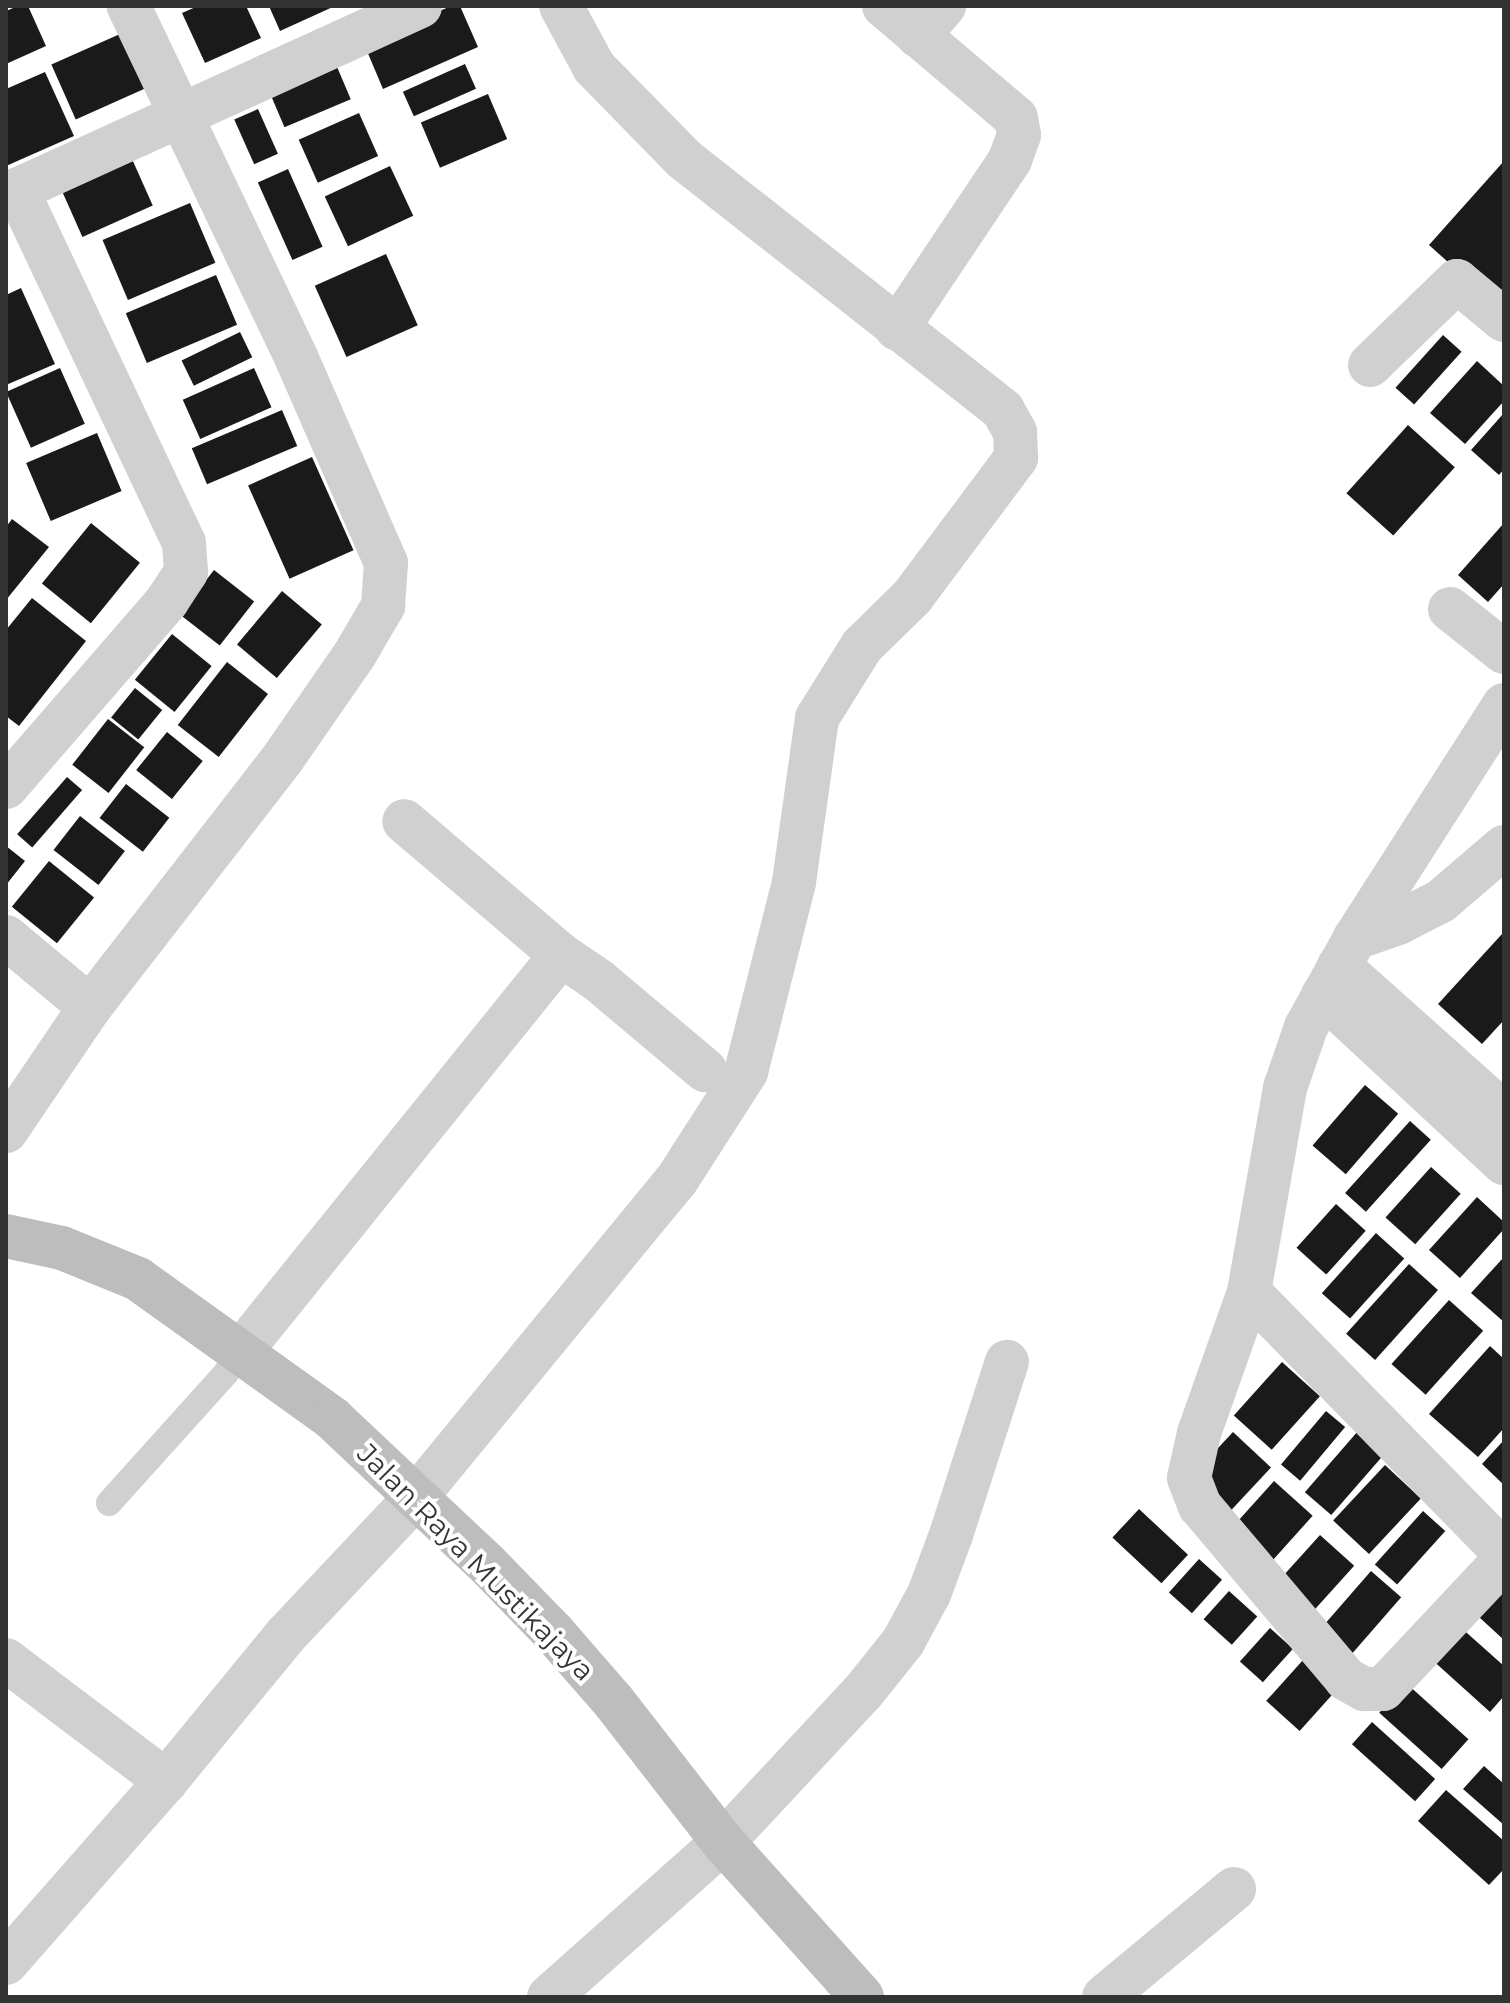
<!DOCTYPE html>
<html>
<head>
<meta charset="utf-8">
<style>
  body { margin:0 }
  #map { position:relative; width:1510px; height:2003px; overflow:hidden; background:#fff; font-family:Montserrat,sans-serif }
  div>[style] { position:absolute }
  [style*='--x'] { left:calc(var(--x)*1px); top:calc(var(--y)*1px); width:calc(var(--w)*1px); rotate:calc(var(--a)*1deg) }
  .building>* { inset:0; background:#1a1a1a; transform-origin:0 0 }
  .lane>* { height:26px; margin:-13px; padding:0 13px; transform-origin:13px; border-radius:13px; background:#d0d0d0 }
  .street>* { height:44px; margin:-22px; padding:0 22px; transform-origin:22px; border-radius:22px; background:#d0d0d0 }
  .secondary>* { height:44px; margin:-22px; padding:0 22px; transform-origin:22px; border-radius:22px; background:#bdbdbd }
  span { translate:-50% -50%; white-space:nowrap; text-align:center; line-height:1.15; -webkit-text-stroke:8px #fff; paint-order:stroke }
  .street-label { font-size:28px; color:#333 }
  .frame { position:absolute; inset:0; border:8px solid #333; pointer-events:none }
</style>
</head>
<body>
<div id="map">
  <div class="building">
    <div style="clip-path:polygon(18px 6px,28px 6px,46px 46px,6px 64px,6px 11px)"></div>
    <div style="clip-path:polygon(198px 6px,246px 6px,261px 38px,205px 63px,182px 13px)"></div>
    <div style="clip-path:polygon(269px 6px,335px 6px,280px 31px)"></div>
    <div style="clip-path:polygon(451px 6px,460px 6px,478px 47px,383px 89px,364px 44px)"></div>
    <div style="left:129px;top:30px;width:60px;height:85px;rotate:66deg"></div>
    <div style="left:332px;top:55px;width:48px;height:72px;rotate:67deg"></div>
    <div style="left:465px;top:64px;width:27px;height:68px;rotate:66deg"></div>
    <div style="clip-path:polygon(45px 72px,74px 136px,6px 166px,6px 89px)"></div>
    <div style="left:488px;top:94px;width:49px;height:73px;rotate:67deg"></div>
    <div style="left:258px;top:109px;width:49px;height:26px;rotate:66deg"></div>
    <div style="left:359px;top:113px;width:47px;height:66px;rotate:66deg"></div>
    <div style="left:132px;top:159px;width:51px;height:77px;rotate:66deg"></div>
    <div style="clip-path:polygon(1504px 161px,1504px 298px,1497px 306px,1429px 245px)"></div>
    <div style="left:390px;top:166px;width:55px;height:72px;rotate:65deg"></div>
    <div style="left:288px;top:169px;width:85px;height:33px;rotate:66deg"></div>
    <div style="left:190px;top:203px;width:65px;height:95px;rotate:67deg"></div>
    <div style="left:386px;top:254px;width:78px;height:78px;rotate:66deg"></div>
    <div style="left:216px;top:275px;width:54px;height:98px;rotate:67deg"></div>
    <div style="clip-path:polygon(21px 288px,55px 364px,6px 385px,6px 295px)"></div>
    <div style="left:240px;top:332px;width:28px;height:65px;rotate:64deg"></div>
    <div style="left:1443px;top:335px;width:25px;height:71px;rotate:42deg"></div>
    <div style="clip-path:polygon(1477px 361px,1504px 386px,1504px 401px,1465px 444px,1430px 413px)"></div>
    <div style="left:60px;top:368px;width:61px;height:59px;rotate:66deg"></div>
    <div style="left:254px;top:368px;width:43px;height:78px;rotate:66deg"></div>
    <div style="left:282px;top:410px;width:39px;height:98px;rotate:67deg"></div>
    <div style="clip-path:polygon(1504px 413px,1504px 469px,1499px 475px,1471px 450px)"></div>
    <div style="left:1408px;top:425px;width:63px;height:92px;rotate:42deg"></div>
    <div style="left:97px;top:433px;width:63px;height:77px;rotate:67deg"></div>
    <div style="left:312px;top:457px;width:102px;height:70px;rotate:66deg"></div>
    <div style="clip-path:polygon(12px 519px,49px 547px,6px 600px,6px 527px)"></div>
    <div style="left:91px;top:523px;width:63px;height:78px;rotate:39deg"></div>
    <div style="clip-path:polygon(1504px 523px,1504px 584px,1488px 602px,1458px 575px)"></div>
    <div style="left:214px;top:570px;width:51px;height:56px;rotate:38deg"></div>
    <div style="left:282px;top:591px;width:52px;height:70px;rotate:40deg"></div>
    <div style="clip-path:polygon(32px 598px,86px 641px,19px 726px,6px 716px,6px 630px)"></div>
    <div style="left:172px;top:634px;width:51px;height:59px;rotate:39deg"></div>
    <div style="left:227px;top:662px;width:52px;height:80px;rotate:38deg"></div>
    <div style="left:135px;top:688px;width:35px;height:38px;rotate:39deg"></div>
    <div style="left:108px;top:719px;width:46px;height:58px;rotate:38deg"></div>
    <div style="left:167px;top:732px;width:46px;height:49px;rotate:39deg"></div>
    <div style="left:67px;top:777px;width:20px;height:76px;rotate:41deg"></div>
    <div style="left:126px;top:784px;width:55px;height:43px;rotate:38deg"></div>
    <div style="left:80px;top:816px;width:57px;height:43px;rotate:38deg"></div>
    <div style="clip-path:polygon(6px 846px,25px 861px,6px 885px)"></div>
    <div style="left:49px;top:861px;width:58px;height:59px;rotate:39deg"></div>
    <div style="clip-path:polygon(1502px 934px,1504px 1020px,1482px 1044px,1438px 1004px)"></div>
    <div style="left:1365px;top:1085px;width:44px;height:80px;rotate:41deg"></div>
    <div style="left:1410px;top:1121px;width:28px;height:97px;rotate:42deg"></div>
    <div style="left:1431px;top:1167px;width:40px;height:68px;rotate:42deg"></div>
    <div style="clip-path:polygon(1477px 1197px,1504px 1222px,1504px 1229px,1460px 1278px,1429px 1250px)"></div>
    <div style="left:1336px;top:1204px;width:40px;height:59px;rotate:42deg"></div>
    <div style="left:1376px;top:1233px;width:38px;height:81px;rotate:42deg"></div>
    <div style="clip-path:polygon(1504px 1257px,1504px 1322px,1471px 1293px)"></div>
    <div style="left:1409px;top:1264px;width:39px;height:94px;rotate:42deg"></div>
    <div style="left:1449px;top:1300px;width:46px;height:86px;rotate:42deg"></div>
    <div style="clip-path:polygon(1490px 1346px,1504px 1359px,1504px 1428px,1478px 1457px,1429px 1414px)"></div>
    <div style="left:1282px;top:1362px;width:51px;height:72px;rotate:42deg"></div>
    <div style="left:1326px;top:1411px;width:25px;height:70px;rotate:40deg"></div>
    <div style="left:1358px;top:1431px;width:35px;height:81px;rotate:41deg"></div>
    <div style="left:1233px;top:1432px;width:52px;height:62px;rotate:43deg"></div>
    <div style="clip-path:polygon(1504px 1440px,1504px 1485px,1482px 1464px)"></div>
    <div style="left:1385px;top:1465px;width:49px;height:76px;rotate:43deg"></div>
    <div style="left:1274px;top:1481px;width:52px;height:67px;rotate:42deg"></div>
    <div style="left:1139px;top:1509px;width:67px;height:39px;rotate:43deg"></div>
    <div style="left:1423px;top:1511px;width:30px;height:72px;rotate:42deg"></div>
    <div style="left:1320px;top:1535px;width:46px;height:62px;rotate:42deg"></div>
    <div style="left:1199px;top:1559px;width:31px;height:45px;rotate:42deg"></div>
    <div style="left:1371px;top:1571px;width:40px;height:74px;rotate:41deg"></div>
    <div style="clip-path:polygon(1504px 1590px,1504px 1640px,1479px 1617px)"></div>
    <div style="left:1229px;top:1591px;width:38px;height:38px;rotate:42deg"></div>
    <div style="clip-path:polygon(1458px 1625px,1504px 1666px,1504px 1696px,1490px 1712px,1429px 1657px)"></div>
    <div style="left:1270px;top:1628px;width:31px;height:45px;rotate:42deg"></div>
    <div style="left:1303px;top:1660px;width:45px;height:55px;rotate:42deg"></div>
    <div style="left:1406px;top:1683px;width:84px;height:40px;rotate:42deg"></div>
    <div style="left:1372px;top:1722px;width:85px;height:30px;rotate:42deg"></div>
    <div style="clip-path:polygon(1484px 1766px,1504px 1784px,1504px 1825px,1463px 1789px)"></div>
    <div style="clip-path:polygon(1446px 1790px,1504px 1841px,1504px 1869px,1489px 1885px,1418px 1821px)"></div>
  </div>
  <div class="lane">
    <div style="--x:109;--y:1503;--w:175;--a:-48"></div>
    <div style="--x:226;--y:1373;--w:28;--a:-55"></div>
  </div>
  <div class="street">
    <div style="--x:884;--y:6;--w:173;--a:40.3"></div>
    <div style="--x:1016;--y:118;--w:17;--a:80"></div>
    <div style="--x:1019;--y:135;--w:27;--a:110"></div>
    <div style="--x:1010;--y:160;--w:203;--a:123.8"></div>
    <div style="--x:918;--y:36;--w:40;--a:-49"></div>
    <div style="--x:6;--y:195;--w:455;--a:-24.5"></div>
    <div style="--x:1370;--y:365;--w:121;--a:-44"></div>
    <div style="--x:1457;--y:281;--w:61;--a:39.7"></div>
    <div style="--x:1450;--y:609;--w:69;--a:38.5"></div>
    <div style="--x:1504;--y:705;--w:277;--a:122.6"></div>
    <div style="--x:1355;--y:938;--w:102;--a:118.8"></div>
    <div style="--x:1306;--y:1027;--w:65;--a:109"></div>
    <div style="--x:1285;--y:1088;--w:207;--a:100"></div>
    <div style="--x:1249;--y:1292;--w:150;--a:109.5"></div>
    <div style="--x:1199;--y:1433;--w:46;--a:102.5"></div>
    <div style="--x:1189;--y:1478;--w:30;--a:69"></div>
    <div style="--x:1200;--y:1506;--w:226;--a:49.8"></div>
    <div style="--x:1346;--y:1679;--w:21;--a:29"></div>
    <div style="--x:1364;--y:1689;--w:19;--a:0"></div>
    <div style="--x:1383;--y:1689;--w:177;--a:-46.8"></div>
    <div style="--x:6;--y:787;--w:246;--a:-49.1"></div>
    <div style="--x:167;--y:601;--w:35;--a:-57"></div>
    <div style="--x:186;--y:572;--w:29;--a:-94"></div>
    <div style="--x:184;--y:543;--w:391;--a:-115.3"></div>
    <div style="--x:6;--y:937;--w:109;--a:39.8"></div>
    <div style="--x:90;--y:1007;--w:150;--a:124.1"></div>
    <div style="--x:1355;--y:938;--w:46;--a:-19.2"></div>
    <div style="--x:1398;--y:923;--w:48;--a:-27.1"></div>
    <div style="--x:1441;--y:901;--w:83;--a:-40.6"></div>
    <div style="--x:561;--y:955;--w:45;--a:34"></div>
    <div style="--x:598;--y:980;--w:140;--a:40.1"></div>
    <div style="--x:1339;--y:966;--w:221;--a:41.7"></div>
    <div style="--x:1323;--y:995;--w:247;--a:42.9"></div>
    <div style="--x:90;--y:1007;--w:315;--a:-52.2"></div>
    <div style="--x:283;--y:758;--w:126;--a:-55.3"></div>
    <div style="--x:355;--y:654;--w:56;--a:-59.7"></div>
    <div style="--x:383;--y:606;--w:43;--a:-86"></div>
    <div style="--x:386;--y:563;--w:223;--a:-113.6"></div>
    <div style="--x:297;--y:359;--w:391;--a:-115.5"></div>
    <div style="--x:1249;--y:1292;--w:364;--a:45.6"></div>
    <div style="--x:242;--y:1350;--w:508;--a:-51.08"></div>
    <div style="--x:561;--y:955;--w:206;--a:-139.5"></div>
    <div style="--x:6;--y:1660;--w:201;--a:37.1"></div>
    <div style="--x:6;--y:1963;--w:242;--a:-48.7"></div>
    <div style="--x:166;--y:1781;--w:188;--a:-50.6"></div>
    <div style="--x:285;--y:1636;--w:191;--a:-46.7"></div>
    <div style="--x:416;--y:1497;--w:409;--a:-50.6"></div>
    <div style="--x:676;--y:1181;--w:130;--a:-57.3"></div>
    <div style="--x:746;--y:1072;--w:196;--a:-75.8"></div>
    <div style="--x:794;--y:882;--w:166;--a:-82"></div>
    <div style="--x:817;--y:718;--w:85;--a:-58"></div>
    <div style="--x:862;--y:646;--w:70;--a:-44.4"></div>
    <div style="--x:912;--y:597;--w:174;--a:-53.2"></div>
    <div style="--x:1016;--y:458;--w:26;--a:-92"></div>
    <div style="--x:1015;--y:432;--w:25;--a:-119"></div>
    <div style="--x:1003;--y:410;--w:406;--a:-141.8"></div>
    <div style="--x:684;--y:159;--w:129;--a:-134.4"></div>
    <div style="--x:594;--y:67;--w:69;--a:-118.4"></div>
    <div style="--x:549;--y:1997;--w:233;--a:-41.7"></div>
    <div style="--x:723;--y:1842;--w:205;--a:-47"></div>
    <div style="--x:863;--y:1692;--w:64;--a:-51.3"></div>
    <div style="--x:903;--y:1642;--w:55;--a:-61.6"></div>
    <div style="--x:929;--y:1594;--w:63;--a:-69.6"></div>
    <div style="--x:951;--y:1535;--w:182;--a:-72.1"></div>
    <div style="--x:1104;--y:1997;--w:169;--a:-39.7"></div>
  </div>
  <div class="secondary">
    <div style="--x:6;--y:1236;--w:57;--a:12.1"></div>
    <div style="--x:62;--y:1248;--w:82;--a:22.2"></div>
    <div style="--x:138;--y:1279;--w:239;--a:35.6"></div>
    <div style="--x:332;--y:1418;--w:213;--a:43.3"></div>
    <div style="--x:487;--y:1564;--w:96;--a:45.8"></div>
    <div style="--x:554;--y:1633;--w:91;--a:49"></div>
    <div style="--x:614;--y:1702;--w:177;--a:52.1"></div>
    <div style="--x:723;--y:1842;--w:208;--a:48.1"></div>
  </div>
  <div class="street-label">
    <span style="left:476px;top:1562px;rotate:45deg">Jalan Raya Mustikajaya</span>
  </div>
  <div class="frame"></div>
</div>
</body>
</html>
